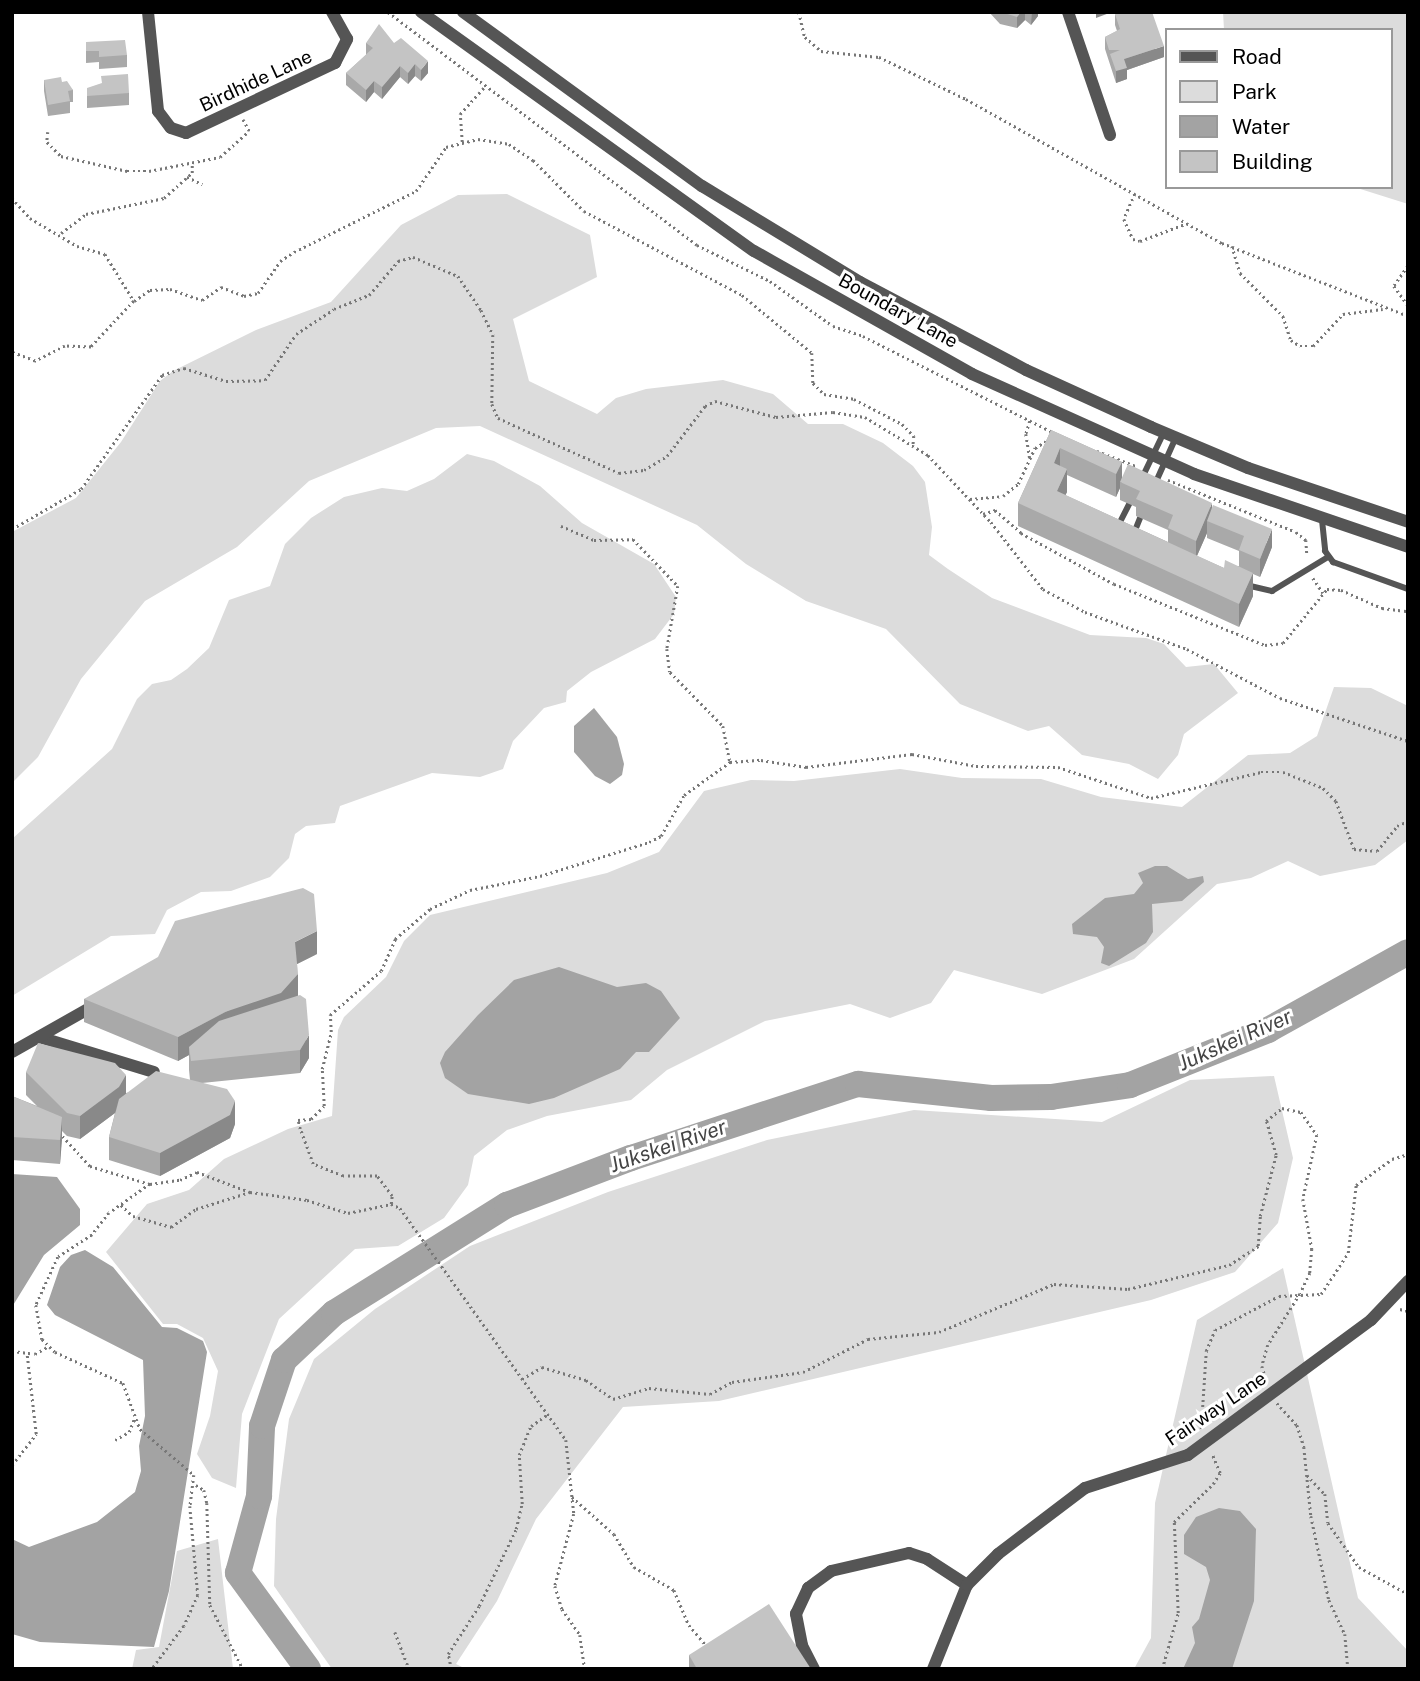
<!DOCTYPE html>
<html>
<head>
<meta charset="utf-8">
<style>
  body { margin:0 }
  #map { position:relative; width:1420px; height:1681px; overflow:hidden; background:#fff; font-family:"Public Sans",sans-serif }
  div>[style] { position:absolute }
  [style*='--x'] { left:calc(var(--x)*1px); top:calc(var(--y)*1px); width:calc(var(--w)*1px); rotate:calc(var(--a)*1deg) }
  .green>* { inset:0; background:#dcdcdc }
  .water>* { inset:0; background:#a3a3a3 }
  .river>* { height:26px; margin:-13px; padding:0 13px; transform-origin:13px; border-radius:13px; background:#a3a3a3 }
  .path>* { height:2.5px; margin-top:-1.25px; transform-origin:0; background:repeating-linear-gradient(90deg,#777 0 2px,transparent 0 5.5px) }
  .service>* { height:6px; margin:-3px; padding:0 3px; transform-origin:3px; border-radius:3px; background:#555 }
  .minor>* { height:12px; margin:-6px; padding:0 6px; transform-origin:6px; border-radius:6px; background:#555 }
  .wall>* { inset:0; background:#a9a9a9 }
  .shaded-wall>* { inset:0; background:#898989 }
  .building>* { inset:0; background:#c4c4c4 }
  span { translate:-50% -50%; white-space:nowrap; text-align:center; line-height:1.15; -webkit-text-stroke:6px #fff; paint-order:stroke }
  .street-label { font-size:19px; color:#000 }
  .water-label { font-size:21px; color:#444; font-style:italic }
  .frame { position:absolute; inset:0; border:14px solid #000; pointer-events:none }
  .legend { position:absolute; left:1165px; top:28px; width:228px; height:161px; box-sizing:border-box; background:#fff; border:2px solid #999; margin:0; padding:9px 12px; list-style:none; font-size:21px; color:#000 }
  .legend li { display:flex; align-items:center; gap:14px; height:35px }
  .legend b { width:35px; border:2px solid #999 }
</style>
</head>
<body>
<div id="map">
  <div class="green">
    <div style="clip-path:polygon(1223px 12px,1408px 12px,1408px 204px,1354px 187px,1390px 187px,1390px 30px,1224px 30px)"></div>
    <div style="clip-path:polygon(507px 194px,590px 235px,597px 277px,513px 319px,529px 381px,597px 414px,616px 398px,646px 389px,723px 380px,773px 394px,808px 424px,843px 424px,883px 443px,913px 466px,925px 482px,932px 527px,929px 555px,948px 569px,992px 598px,1090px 635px,1146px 638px,1164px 644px,1186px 667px,1214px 664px,1238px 693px,1184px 734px,1178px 755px,1158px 779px,1129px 764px,1082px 755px,1049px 726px,1028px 731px,960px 704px,886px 629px,806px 601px,746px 564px,697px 525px,480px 426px,436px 428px,309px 481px,237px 547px,145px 601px,81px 679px,38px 757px,12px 783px,12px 532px,76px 498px,121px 442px,160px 381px,173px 371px,256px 330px,331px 302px,401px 225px,458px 195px)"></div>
    <div style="clip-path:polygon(467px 454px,494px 461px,540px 486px,582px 523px,654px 564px,676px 597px,674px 614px,655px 639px,591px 672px,567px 691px,566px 702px,544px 708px,513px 741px,503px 769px,480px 777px,432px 773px,340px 806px,335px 823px,306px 826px,295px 834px,289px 858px,270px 877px,231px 891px,201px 892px,167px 910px,155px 934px,111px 936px,12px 996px,12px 839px,112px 749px,137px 699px,152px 684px,171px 680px,187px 669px,209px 648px,229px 600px,270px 586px,285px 544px,311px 518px,344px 497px,382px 488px,407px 491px,434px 479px)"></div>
    <div style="clip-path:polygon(1334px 687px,1371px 688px,1408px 706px,1408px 840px,1375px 865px,1320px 876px,1288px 861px,1251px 878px,1217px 884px,1134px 959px,1042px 994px,954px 970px,931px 1003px,890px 1018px,850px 1004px,765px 1021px,667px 1070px,631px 1100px,547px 1116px,507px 1130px,474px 1156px,468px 1185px,444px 1218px,398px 1246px,355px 1249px,279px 1319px,242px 1414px,236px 1488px,212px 1478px,197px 1454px,210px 1416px,218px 1371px,203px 1338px,177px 1324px,163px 1324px,106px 1252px,147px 1204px,189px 1190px,224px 1159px,288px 1129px,332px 1116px,338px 1030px,344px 1017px,386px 977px,404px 941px,430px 915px,607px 873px,659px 852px,704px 791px,751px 780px,794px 781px,900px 769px,962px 778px,1041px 779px,1101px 797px,1182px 807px,1248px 755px,1290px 753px,1317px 736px)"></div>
    <div style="clip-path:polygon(1274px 1076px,1293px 1158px,1278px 1223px,1235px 1272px,1151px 1300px,719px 1401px,623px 1407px,536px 1519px,497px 1601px,456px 1664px,466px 1669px,332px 1669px,274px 1586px,276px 1519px,289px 1419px,314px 1359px,375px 1309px,470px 1246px,608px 1192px,767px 1140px,914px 1110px,1102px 1122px,1190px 1080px)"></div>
    <div style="clip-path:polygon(1283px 1268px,1358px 1598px,1408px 1651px,1408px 1669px,1134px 1669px,1151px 1638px,1155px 1503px,1197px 1320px)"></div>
    <div style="clip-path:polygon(218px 1539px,233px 1669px,132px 1669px,136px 1650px,159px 1647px,177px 1551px)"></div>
  </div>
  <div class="water">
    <div style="clip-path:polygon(594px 708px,617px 737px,624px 764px,622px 775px,610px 784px,595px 776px,574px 752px,574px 726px)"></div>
    <div style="clip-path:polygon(1155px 866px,1167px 866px,1188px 879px,1203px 876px,1204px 882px,1182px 901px,1152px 904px,1153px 932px,1146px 943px,1109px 966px,1101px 963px,1104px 947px,1097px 937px,1073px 934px,1072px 924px,1105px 898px,1134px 894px,1143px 883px,1138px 873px)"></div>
    <div style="clip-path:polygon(559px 967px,617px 987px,646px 983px,661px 991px,680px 1018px,649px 1052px,636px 1052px,620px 1069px,554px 1098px,529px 1104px,468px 1094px,445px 1078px,440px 1063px,445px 1052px,478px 1015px,514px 980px)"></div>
    <div style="clip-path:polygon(12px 1174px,57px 1177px,80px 1209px,80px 1225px,44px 1255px,12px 1307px)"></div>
    <div style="clip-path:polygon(85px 1250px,113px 1267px,162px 1327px,177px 1328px,203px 1341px,207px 1352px,169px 1591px,154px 1647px,40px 1642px,12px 1634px,12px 1539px,29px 1547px,97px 1522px,135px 1492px,141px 1471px,139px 1446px,145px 1416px,143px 1360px,55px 1315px,47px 1305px,60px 1267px,71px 1255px)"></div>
    <div style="clip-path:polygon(1219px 1508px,1240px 1511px,1256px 1529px,1254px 1601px,1232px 1669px,1183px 1669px,1195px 1643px,1192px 1627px,1199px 1619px,1210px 1580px,1206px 1567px,1184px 1554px,1184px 1535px,1196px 1517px)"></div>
  </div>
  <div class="river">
    <div style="--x:308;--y:1669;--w:119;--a:-126.1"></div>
    <div style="--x:238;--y:1573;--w:80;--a:-74.7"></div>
    <div style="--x:259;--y:1496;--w:70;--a:-87.5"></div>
    <div style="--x:262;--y:1426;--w:70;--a:-71.6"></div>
    <div style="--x:284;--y:1360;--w:69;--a:-43.2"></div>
    <div style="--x:334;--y:1313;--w:204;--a:-32"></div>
    <div style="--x:507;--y:1205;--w:133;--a:-20.8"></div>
    <div style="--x:631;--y:1158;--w:239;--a:-18.1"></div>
    <div style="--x:858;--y:1084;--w:134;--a:6"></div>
    <div style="--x:991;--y:1098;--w:60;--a:-1"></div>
    <div style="--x:1051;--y:1097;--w:80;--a:-8.6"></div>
    <div style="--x:1130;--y:1085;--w:149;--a:-21.7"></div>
    <div style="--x:1268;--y:1030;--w:160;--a:-29.1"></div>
  </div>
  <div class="path">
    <div style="--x:388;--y:12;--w:387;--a:37"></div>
    <div style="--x:697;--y:245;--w:81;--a:26.3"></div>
    <div style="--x:770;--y:281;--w:77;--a:35.5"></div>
    <div style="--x:833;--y:326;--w:32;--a:18"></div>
    <div style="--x:863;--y:336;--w:212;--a:26.9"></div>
    <div style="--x:799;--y:12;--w:26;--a:77"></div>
    <div style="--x:805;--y:37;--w:21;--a:41"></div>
    <div style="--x:821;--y:51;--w:58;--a:5.9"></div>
    <div style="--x:879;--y:57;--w:97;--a:25.8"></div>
    <div style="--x:966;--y:99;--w:294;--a:29.4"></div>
    <div style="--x:1222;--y:243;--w:200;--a:21.4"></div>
    <div style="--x:48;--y:132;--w:10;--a:96"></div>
    <div style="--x:47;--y:142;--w:20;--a:45"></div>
    <div style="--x:61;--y:156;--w:68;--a:12.8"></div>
    <div style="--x:127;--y:171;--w:22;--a:0"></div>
    <div style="--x:149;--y:171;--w:72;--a:-11.2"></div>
    <div style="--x:220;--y:157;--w:39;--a:-42"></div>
    <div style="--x:249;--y:131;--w:13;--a:-119"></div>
    <div style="--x:462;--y:142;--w:28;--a:-94"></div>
    <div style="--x:460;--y:114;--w:36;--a:-48"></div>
    <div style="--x:187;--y:177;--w:17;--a:25"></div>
    <div style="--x:1135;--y:194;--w:27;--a:114"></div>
    <div style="--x:1124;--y:219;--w:22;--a:66"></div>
    <div style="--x:1133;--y:239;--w:7;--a:16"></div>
    <div style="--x:1140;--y:241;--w:48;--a:-20.7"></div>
    <div style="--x:12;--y:198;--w:27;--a:48"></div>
    <div style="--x:30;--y:218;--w:55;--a:30.8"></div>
    <div style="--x:77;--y:246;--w:29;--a:16"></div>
    <div style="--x:105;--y:254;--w:55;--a:58.3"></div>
    <div style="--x:134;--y:301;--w:63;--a:133.1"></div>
    <div style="--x:91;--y:347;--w:26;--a:-178"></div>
    <div style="--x:65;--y:346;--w:34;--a:153"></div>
    <div style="--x:35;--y:361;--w:25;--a:-159"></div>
    <div style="--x:61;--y:233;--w:31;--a:-37"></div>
    <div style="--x:86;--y:214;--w:80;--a:-11.6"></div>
    <div style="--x:164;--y:198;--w:38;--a:-42"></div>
    <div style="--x:192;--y:173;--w:8;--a:-90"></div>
    <div style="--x:1232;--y:246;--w:28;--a:73"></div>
    <div style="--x:1240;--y:273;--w:61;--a:45"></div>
    <div style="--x:1283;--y:316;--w:25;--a:72"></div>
    <div style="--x:1291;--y:340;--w:11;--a:34"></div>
    <div style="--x:1300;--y:346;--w:13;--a:0"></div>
    <div style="--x:1313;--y:346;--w:44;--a:-46.8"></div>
    <div style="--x:1343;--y:314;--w:40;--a:-7.1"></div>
    <div style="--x:1406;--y:263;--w:2;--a:-27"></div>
    <div style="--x:1408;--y:266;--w:24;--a:125"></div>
    <div style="--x:1394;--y:286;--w:24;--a:54"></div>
    <div style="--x:134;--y:301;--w:19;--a:-35"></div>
    <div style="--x:150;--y:290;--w:20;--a:-3"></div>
    <div style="--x:170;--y:289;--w:34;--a:19"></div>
    <div style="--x:202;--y:300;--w:23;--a:-34"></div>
    <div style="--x:221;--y:287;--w:25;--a:21"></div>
    <div style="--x:244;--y:296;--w:14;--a:-12"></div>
    <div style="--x:258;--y:293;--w:39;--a:-55"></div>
    <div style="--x:280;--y:261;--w:17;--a:-33"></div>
    <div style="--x:294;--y:252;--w:136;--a:-26.6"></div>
    <div style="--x:416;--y:191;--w:53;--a:-55.7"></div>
    <div style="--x:446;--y:147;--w:33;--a:-14"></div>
    <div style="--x:478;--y:139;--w:31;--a:9"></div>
    <div style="--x:509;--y:144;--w:29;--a:34"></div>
    <div style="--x:533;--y:160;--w:72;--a:45"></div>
    <div style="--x:584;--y:211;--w:179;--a:28"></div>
    <div style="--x:742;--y:295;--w:91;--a:39.6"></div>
    <div style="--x:812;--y:353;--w:30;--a:88"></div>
    <div style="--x:813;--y:383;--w:16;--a:45"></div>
    <div style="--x:824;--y:394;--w:30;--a:9"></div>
    <div style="--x:854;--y:399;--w:54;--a:27.5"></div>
    <div style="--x:902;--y:424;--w:17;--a:45"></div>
    <div style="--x:914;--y:436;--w:11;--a:95"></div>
    <div style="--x:1030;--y:421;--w:14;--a:107"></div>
    <div style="--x:1026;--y:434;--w:25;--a:81"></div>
    <div style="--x:1097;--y:451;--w:42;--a:21"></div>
    <div style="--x:1168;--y:480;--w:138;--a:22.1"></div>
    <div style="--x:1296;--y:532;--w:13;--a:39"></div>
    <div style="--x:1306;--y:540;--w:16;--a:86"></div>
    <div style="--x:970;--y:499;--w:33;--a:-5"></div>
    <div style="--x:1003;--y:496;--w:19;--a:-39"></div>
    <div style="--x:1018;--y:484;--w:40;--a:-65"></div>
    <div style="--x:1035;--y:448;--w:15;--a:-32"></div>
    <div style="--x:983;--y:514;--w:13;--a:-18"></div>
    <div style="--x:995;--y:510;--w:35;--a:41"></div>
    <div style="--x:1021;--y:533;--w:106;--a:28.7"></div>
    <div style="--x:1114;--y:584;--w:163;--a:22"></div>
    <div style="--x:1265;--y:645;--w:18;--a:-6"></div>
    <div style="--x:1283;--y:643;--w:70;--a:-50.8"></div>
    <div style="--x:1327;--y:589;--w:14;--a:4"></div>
    <div style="--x:1341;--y:590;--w:45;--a:23.7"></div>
    <div style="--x:1382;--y:608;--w:26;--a:7"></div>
    <div style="--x:561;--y:526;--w:36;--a:23"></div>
    <div style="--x:594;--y:540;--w:39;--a:-1"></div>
    <div style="--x:633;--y:539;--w:65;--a:46.2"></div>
    <div style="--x:678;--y:586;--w:64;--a:99.9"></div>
    <div style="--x:667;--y:649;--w:23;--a:83"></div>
    <div style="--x:670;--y:672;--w:76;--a:45.5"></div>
    <div style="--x:723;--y:726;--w:37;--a:79"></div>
    <div style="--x:12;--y:529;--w:80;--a:-30.1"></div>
    <div style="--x:81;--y:489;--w:140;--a:-54.6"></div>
    <div style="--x:162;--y:375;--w:23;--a:-18"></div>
    <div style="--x:184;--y:368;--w:44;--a:17.2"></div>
    <div style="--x:226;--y:381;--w:39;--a:-1"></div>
    <div style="--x:265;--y:380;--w:55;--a:-56"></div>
    <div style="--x:296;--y:334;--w:45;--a:-33.3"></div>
    <div style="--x:334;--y:309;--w:38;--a:-22"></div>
    <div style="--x:369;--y:295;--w:45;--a:-49.5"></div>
    <div style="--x:398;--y:261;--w:16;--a:-15"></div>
    <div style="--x:413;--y:257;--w:49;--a:22.9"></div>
    <div style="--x:458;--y:276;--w:41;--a:55.9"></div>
    <div style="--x:481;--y:310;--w:28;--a:64"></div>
    <div style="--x:493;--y:335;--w:69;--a:90.8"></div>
    <div style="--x:492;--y:404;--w:15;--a:67"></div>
    <div style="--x:498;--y:418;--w:133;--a:24.4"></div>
    <div style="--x:619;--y:473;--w:25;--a:-7"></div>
    <div style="--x:644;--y:470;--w:27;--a:-31"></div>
    <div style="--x:667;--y:456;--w:63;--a:-52.8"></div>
    <div style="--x:705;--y:406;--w:11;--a:-27"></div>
    <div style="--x:715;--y:401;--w:63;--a:14.7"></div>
    <div style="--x:776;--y:417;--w:57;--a:-5"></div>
    <div style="--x:833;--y:412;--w:32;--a:9"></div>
    <div style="--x:865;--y:417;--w:74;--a:31.1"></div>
    <div style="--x:928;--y:455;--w:92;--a:46.8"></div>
    <div style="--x:991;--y:522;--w:85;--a:52.2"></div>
    <div style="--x:1043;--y:589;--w:48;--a:28.7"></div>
    <div style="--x:1085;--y:612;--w:109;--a:19.9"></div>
    <div style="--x:1187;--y:649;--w:105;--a:27.8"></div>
    <div style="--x:1280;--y:698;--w:135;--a:18.6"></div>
    <div style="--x:1313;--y:578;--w:18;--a:56"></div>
    <div style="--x:59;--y:1132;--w:46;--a:47.6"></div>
    <div style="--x:90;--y:1166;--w:63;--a:16.7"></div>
    <div style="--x:150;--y:1184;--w:30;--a:-8"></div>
    <div style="--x:180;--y:1180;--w:19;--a:-25"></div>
    <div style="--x:197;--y:1172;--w:57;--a:20.7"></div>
    <div style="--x:250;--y:1192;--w:58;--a:8"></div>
    <div style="--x:307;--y:1200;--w:43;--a:17.6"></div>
    <div style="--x:348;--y:1213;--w:44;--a:-11.8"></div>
    <div style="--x:391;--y:1204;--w:10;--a:24"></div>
    <div style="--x:400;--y:1208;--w:285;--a:54.4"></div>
    <div style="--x:566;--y:1440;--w:74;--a:83.8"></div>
    <div style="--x:574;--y:1514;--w:74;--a:104.8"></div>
    <div style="--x:555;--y:1586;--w:24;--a:73"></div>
    <div style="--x:562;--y:1609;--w:32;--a:55"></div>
    <div style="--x:580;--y:1635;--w:34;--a:82"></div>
    <div style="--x:150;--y:1184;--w:50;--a:144.7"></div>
    <div style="--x:109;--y:1213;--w:28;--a:128"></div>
    <div style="--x:92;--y:1235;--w:40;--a:147.1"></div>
    <div style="--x:58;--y:1257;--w:53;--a:114.6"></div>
    <div style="--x:36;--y:1305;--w:35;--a:80"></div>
    <div style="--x:42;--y:1339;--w:18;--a:45"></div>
    <div style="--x:55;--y:1352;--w:75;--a:24.5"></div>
    <div style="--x:123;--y:1383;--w:49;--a:69.7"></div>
    <div style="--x:140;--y:1429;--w:71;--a:40.4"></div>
    <div style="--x:194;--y:1475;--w:31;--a:97"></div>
    <div style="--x:190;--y:1506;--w:89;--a:84.9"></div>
    <div style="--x:198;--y:1595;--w:34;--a:114"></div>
    <div style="--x:184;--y:1626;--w:54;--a:126.7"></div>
    <div style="--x:391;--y:1204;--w:8;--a:-83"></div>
    <div style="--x:392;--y:1196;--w:25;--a:-127"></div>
    <div style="--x:377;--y:1176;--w:34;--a:180"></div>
    <div style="--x:343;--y:1176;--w:32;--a:-158"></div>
    <div style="--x:313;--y:1164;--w:37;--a:-110"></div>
    <div style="--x:300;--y:1129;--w:9;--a:-103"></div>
    <div style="--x:298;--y:1120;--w:13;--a:-4"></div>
    <div style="--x:311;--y:1119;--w:18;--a:-45"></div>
    <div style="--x:324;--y:1106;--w:37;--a:-93"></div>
    <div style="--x:322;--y:1069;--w:38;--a:-76"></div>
    <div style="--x:331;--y:1032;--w:17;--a:-93"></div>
    <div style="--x:330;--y:1015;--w:67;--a:-40.8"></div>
    <div style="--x:381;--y:971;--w:35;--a:-66"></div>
    <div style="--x:395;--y:939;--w:46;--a:-40.6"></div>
    <div style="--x:430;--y:909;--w:44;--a:-25.4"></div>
    <div style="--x:470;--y:890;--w:71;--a:-11.3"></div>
    <div style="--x:540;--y:876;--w:114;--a:-17.3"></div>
    <div style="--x:649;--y:842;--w:13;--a:-27"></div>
    <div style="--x:661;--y:836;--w:47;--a:-60.7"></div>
    <div style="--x:684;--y:795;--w:57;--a:-35.7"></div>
    <div style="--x:730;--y:762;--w:31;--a:-4"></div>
    <div style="--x:761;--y:760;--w:46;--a:8.8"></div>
    <div style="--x:806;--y:767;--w:107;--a:-7"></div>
    <div style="--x:912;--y:754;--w:65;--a:10.6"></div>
    <div style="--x:976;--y:766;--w:82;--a:0.7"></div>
    <div style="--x:1058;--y:767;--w:98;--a:18.4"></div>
    <div style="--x:1151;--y:798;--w:113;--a:-13.3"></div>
    <div style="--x:1261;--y:772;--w:22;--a:0"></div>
    <div style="--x:1283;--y:772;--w:43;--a:21.8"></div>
    <div style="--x:1323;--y:788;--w:18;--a:45"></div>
    <div style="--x:1336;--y:801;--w:51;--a:69.4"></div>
    <div style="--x:1354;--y:849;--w:23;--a:5"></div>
    <div style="--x:1377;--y:851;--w:32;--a:-51"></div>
    <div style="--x:1397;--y:826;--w:12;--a:-24"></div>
    <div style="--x:121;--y:1205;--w:16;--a:43"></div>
    <div style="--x:133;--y:1216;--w:40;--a:16"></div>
    <div style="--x:171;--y:1227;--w:31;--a:-36"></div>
    <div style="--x:196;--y:1209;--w:57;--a:-17.5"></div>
    <div style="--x:1400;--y:1309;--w:8;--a:14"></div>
    <div style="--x:12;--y:1351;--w:23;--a:7"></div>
    <div style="--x:35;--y:1354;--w:16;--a:-30"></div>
    <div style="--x:522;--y:1379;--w:23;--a:-31"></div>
    <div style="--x:542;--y:1367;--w:46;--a:16.5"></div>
    <div style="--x:586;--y:1380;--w:33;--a:35"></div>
    <div style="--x:613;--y:1399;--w:38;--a:-17"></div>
    <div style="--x:649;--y:1388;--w:61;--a:5.6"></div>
    <div style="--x:710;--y:1394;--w:25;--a:-29"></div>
    <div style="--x:732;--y:1382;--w:72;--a:-8"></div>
    <div style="--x:803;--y:1372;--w:73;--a:-26.9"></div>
    <div style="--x:868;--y:1339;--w:71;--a:-5.6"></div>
    <div style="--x:939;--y:1332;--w:125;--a:-22.7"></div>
    <div style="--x:1054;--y:1284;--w:74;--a:3.9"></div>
    <div style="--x:1128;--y:1289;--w:104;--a:-13.4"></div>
    <div style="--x:1229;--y:1265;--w:35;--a:-33"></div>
    <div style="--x:1258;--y:1246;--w:30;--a:-86"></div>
    <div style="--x:1260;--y:1216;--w:63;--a:-75.3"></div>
    <div style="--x:1276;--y:1155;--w:35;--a:-106"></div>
    <div style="--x:1266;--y:1121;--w:21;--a:-39"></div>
    <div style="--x:1282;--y:1108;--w:19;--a:12"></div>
    <div style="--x:1301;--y:1112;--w:28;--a:55"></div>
    <div style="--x:1317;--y:1135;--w:66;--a:102.3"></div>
    <div style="--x:1303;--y:1199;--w:51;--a:79.8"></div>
    <div style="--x:1312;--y:1249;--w:24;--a:95"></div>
    <div style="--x:1310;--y:1273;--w:23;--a:115"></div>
    <div style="--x:1300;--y:1294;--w:60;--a:122.1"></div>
    <div style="--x:1268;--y:1345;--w:22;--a:106"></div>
    <div style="--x:1262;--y:1366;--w:17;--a:73"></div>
    <div style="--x:1277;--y:1403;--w:30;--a:48"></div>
    <div style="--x:1297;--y:1425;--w:23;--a:72"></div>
    <div style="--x:1304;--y:1447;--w:69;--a:84.2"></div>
    <div style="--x:1311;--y:1516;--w:86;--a:77.9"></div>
    <div style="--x:1329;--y:1600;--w:38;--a:65"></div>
    <div style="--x:1345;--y:1634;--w:35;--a:85"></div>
    <div style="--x:1201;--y:1429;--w:78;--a:-86.3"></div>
    <div style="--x:1206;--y:1351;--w:23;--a:-67"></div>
    <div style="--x:1215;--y:1330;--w:72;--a:-28"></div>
    <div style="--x:1279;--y:1296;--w:42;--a:-2.7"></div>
    <div style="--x:1321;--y:1294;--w:49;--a:-56.6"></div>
    <div style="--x:1348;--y:1253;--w:68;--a:-83.3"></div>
    <div style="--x:1356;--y:1185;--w:44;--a:-35.8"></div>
    <div style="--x:1392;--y:1159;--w:17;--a:-17"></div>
    <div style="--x:115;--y:1440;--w:16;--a:-30"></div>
    <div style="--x:129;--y:1432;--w:14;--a:-69"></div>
    <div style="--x:12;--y:1465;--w:39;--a:-52"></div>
    <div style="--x:36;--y:1434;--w:80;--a:-96.5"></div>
    <div style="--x:1307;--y:1475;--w:26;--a:47"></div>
    <div style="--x:1325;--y:1494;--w:29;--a:84"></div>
    <div style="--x:1328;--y:1523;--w:54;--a:54.8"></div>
    <div style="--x:1359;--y:1567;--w:56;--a:28.9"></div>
    <div style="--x:196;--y:1485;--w:9;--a:32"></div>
    <div style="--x:204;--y:1490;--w:13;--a:77"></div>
    <div style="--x:207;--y:1503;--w:102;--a:88.3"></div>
    <div style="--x:210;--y:1605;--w:72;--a:62.7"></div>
    <div style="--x:572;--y:1497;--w:56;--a:41.4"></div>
    <div style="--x:614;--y:1534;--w:39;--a:59"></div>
    <div style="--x:634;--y:1567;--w:46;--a:29.9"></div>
    <div style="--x:674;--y:1590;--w:38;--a:67"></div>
    <div style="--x:689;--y:1625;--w:26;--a:50"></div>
    <div style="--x:395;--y:1632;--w:40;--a:69"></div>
    <div style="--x:451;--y:1669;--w:15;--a:-101"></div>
    <div style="--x:448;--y:1654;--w:57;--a:-57.1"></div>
    <div style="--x:479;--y:1606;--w:85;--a:-64.3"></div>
    <div style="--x:516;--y:1529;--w:26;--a:-77"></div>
    <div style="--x:522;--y:1504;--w:49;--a:-93.5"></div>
    <div style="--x:519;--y:1455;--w:31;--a:-68"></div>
    <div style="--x:531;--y:1426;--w:19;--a:-35"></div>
    <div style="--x:1162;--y:1669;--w:58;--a:-74.1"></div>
    <div style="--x:1178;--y:1613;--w:91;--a:-92.5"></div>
    <div style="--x:1174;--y:1522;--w:54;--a:-44.3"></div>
    <div style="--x:1213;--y:1484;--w:13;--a:-58"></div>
    <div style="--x:1220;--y:1473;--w:21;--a:-113"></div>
  </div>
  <div class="service">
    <div style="--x:1142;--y:478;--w:51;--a:-64.4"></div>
    <div style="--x:1155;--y:484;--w:51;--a:-65.9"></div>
    <div style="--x:1322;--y:520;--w:31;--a:84"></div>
    <div style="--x:1325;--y:551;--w:14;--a:54"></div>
    <div style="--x:1333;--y:562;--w:80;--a:19.8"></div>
    <div style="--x:1118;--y:526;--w:25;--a:-63"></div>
    <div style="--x:1134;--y:533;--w:16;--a:-68"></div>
    <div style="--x:1246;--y:585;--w:27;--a:13"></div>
    <div style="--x:1272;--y:591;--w:66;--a:-31.3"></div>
  </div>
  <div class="minor">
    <div style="--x:148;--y:12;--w:100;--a:84.2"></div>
    <div style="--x:158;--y:111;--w:21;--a:53"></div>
    <div style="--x:171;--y:128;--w:16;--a:18"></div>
    <div style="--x:186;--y:133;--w:165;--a:-25.2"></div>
    <div style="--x:335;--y:63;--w:27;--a:-63"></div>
    <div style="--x:347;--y:39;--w:31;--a:-119"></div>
    <div style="--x:421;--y:12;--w:410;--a:35.7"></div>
    <div style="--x:754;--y:251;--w:250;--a:29.4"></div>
    <div style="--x:972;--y:374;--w:243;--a:24.2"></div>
    <div style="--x:1194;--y:474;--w:226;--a:18.8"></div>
    <div style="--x:463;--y:12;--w:296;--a:36.1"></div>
    <div style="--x:702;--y:186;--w:185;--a:31.3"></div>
    <div style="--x:860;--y:282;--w:188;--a:27.9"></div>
    <div style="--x:1026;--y:370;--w:137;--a:24.5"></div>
    <div style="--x:1151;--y:427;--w:105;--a:22.9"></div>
    <div style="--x:1248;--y:468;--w:169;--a:18.6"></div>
    <div style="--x:1068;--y:12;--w:130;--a:71.1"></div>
    <div style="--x:39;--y:1037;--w:120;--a:16.9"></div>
    <div style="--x:12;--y:1052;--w:98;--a:-29.5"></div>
    <div style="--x:814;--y:1669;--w:27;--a:-117"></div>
    <div style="--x:802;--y:1645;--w:32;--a:-101"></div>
    <div style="--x:796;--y:1614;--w:29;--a:-65"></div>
    <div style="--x:808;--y:1588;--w:29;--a:-36"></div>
    <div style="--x:831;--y:1571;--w:80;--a:-13"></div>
    <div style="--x:909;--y:1553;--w:19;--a:18"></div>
    <div style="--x:927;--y:1559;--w:48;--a:33"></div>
    <div style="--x:933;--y:1669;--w:91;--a:-68"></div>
    <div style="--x:967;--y:1585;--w:44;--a:-45"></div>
    <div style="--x:998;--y:1554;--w:109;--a:-37.2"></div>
    <div style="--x:1085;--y:1488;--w:108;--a:-17.8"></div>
    <div style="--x:1188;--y:1455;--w:227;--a:-36.4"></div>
    <div style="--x:1371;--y:1320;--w:54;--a:-46.5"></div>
  </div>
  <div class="wall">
    <div style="clip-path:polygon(989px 12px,1038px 12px,1038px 16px,1031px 25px,1025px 20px,1017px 28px,1000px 24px)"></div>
    <div style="clip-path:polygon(1115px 14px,1164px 57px,1127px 70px,1127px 79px,1116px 83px,1105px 49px,1105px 37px,1117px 31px,1115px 25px)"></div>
    <div style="clip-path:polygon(86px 42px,127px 55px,127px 67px,99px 69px,99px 62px,86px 63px)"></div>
    <div style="clip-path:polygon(366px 43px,394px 43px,428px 73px,421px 81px,415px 76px,408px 84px,400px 77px,382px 99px,374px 92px,366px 102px,346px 85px,346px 73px,366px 55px)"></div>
    <div style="clip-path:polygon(44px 80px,62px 82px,73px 90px,73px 102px,70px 102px,70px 113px,48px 116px,44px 91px)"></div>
    <div style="clip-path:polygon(87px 88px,129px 93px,129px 105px,87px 108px)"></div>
    <div style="clip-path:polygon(evenodd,1051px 430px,1122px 462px,1122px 479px,1212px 508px,1272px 547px,1260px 577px,1253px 574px,1253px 596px,1239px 627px,1018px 526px,1018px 503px,1051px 430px,1067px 475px,1116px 497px,1120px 488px,1120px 500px,1136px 507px,1136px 516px,1168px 530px,1168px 542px,1065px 495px,1067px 492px,1067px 475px,1051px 430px,1207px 533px,1207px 538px,1239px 551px,1239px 566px,1224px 568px,1197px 556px,1207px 533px)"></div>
    <div style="clip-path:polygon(317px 954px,297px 964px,298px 995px,309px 1058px,300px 1073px,202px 1083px,235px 1124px,230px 1138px,160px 1176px,109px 1160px,109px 1137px,115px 1113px,80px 1139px,67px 1136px,62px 1131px,60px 1164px,12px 1160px,12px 1096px,37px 1106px,26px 1095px,26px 1072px,126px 1093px,190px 1080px,189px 1070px,189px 1055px,178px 1061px,84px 1022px,84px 999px)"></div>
    <div style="clip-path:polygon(689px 1655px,811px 1669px,689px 1669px)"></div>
  </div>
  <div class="shaded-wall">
    <div style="clip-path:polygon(1021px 12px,1025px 12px,1025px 20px,1017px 28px,1017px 17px)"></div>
    <div style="clip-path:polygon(1032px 12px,1038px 12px,1038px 16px,1031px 25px)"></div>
    <div style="clip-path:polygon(1096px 12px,1112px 12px,1096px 18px)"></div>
    <div style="clip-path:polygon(1164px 46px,1164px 57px,1127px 70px,1127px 79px,1116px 83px,1116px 71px,1124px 59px)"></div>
    <div style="clip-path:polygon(428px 61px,428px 73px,421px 81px,421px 70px)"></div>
    <div style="clip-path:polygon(415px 64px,415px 76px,408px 84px,408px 73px)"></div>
    <div style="clip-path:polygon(400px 66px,400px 77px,382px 99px,382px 87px)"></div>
    <div style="clip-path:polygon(374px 81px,374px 92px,366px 102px,366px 90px)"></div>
    <div style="clip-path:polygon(1060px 448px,1060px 471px,1054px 463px)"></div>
    <div style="clip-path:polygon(1122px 462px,1122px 483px,1120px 482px,1120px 488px,1116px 497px,1116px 474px)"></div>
    <div style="clip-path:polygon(1067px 469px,1067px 492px,1057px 514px,1057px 491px)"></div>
    <div style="clip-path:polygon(1212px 503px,1212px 521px,1207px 521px,1207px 533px,1196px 558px,1196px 541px)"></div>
    <div style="clip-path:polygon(1272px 529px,1272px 547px,1260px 577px,1260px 559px)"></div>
    <div style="clip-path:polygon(1253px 573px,1253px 596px,1239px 627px,1239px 604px)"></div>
    <div style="clip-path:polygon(317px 931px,317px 954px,295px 965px,295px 942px)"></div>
    <div style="clip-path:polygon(298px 974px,298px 997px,189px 1047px,189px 1055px,178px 1061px,178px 1037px)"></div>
    <div style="clip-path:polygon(309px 1035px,309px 1058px,300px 1073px,300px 1050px)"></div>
    <div style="clip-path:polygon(126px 1075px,126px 1098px,119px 1110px,80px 1139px,80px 1116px)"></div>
    <div style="clip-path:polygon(235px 1101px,235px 1124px,230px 1138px,160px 1176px,160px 1153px)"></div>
    <div style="clip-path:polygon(62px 1117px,62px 1140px,60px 1164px,60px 1140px)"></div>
  </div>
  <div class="building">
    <div style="clip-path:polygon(1001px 12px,1021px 12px,1017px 17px)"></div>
    <div style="clip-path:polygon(1122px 12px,1152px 12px,1164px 46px,1124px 59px,1127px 68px,1116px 71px,1110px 54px,1120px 50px,1109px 50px,1105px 37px,1120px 29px,1115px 14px)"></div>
    <div style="clip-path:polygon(379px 24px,394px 43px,401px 38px,428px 61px,421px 70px,415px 64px,408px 73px,400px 66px,382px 87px,374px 81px,366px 90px,346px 73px,373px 48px,366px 43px)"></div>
    <div style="clip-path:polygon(125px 40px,127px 55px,99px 57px,99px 51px,86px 51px,86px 42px)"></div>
    <div style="clip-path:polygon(128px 74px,129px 93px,87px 96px,87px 88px,102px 83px,101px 76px)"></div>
    <div style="clip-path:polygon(61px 77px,62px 82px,67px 81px,73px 90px,68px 91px,70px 101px,48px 105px,44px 80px)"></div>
    <div style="clip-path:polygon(1051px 430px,1122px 462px,1116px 474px,1060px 448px,1054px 463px,1067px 469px,1057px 491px,1224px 568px,1225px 560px,1253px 573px,1239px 604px,1018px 503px)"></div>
    <div style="clip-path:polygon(1128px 464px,1212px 503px,1196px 541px,1168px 528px,1173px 515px,1136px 499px,1140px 491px,1120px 482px)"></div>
    <div style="clip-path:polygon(1213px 505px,1272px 529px,1260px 559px,1239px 550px,1244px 536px,1207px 521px)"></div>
    <div style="clip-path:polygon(303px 888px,314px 894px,317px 931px,295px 942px,298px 974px,281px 993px,225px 1012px,178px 1037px,84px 999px,158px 957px,175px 921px)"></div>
    <div style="clip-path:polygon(300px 995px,306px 999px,309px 1035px,300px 1050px,191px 1061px,189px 1047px,219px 1021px)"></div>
    <div style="clip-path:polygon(38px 1043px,115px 1063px,126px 1075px,119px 1087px,80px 1116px,67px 1113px,26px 1072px)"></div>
    <div style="clip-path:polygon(156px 1071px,227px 1089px,235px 1101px,230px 1115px,160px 1153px,109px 1137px,119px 1099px)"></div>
    <div style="clip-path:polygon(12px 1096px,62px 1117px,60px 1140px,12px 1137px)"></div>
    <div style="clip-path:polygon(769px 1604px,811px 1669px,697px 1669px,689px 1655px)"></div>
  </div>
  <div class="street-label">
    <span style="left:256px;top:81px;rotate:-25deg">Birdhide Lane</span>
    <span style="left:898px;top:311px;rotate:29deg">Boundary Lane</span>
    <span style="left:1216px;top:1409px;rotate:-34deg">Fairway Lane</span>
  </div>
  <div class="water-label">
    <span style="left:1235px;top:1040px;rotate:-24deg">Jukskei River</span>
    <span style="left:668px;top:1146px;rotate:-19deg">Jukskei River</span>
  </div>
  <div class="frame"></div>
  <ul class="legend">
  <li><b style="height:9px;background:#555"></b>Road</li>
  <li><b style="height:19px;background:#dcdcdc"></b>Park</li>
  <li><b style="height:19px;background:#a3a3a3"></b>Water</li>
  <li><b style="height:19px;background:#c4c4c4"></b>Building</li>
  </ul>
</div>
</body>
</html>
